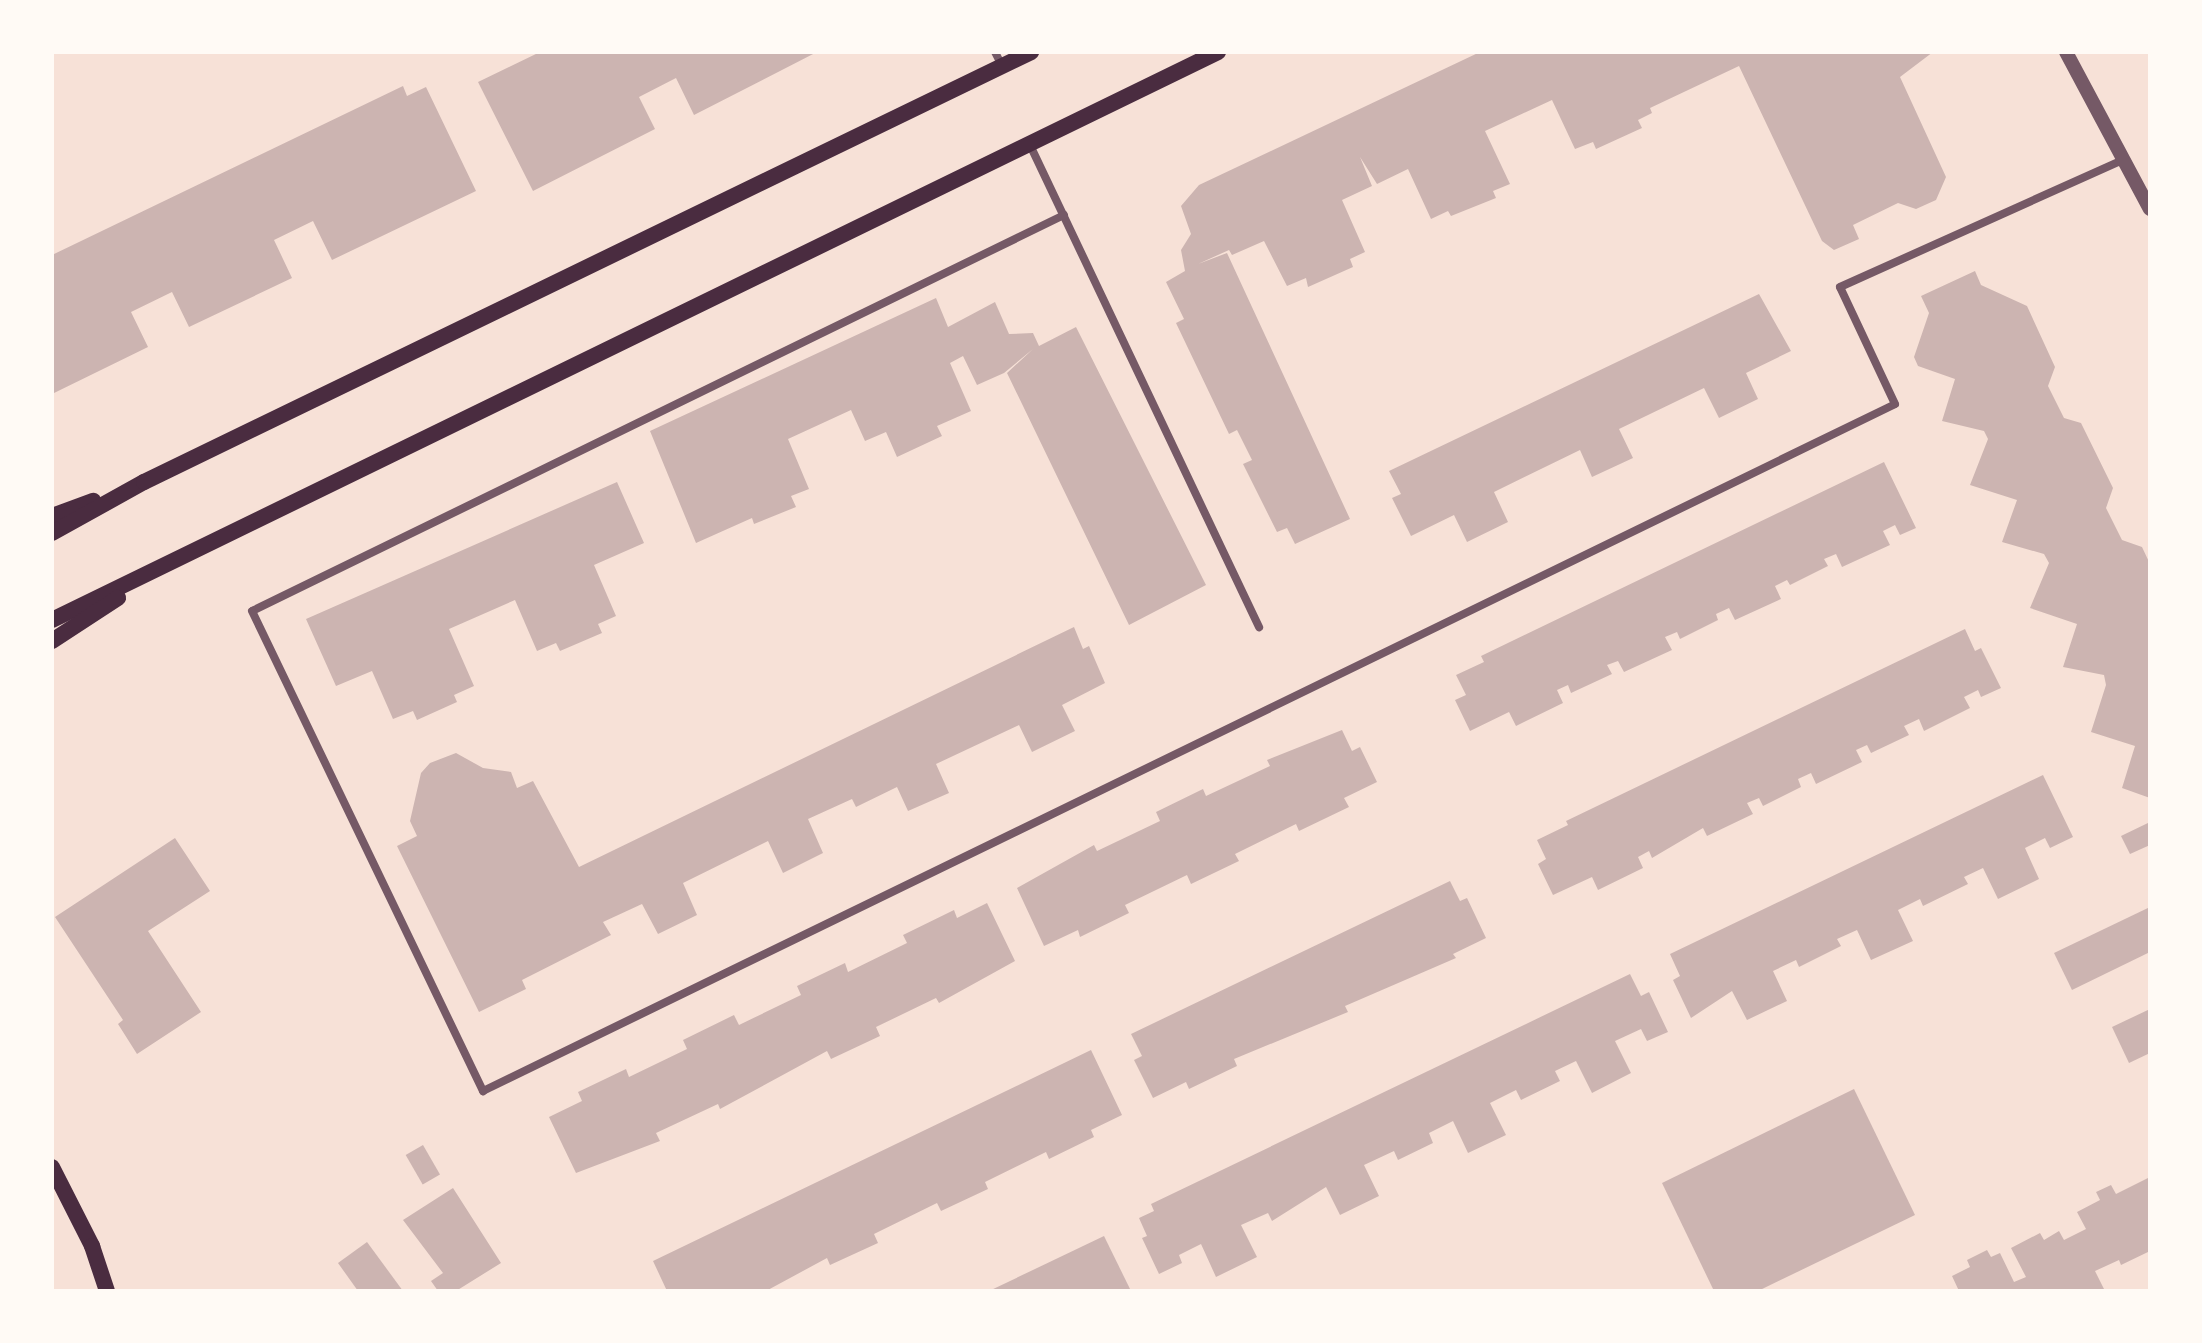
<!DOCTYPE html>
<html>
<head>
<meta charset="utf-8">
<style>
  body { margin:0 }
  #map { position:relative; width:2202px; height:1343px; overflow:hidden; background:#f7e1d7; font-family:"Exo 2",sans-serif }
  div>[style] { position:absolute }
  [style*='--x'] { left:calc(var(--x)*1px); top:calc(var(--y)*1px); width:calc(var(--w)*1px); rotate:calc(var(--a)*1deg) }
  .building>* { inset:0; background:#ccb4b1; transform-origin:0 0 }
  .minor>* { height:8px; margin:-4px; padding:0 4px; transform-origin:4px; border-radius:4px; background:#755966 }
  .tertiary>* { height:14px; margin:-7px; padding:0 7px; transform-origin:7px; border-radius:7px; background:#755966 }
  .secondary>* { height:16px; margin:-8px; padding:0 8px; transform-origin:8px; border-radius:8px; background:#4a2c40 }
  span { translate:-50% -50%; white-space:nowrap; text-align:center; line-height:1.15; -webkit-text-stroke:6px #fffaf5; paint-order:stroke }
  .frame { position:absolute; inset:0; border:54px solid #fffaf5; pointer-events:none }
</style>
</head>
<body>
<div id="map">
  <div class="building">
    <div style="clip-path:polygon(540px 52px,817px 52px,694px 115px,676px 78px,639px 97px,655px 129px,533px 191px,478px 82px)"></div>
    <div style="clip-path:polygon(1480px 52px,1933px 52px,1900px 77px,1946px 177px,1936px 200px,1916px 209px,1898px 203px,1853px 225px,1859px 239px,1834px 250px,1822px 241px,1739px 66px,1650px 108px,1652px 113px,1638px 120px,1642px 128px,1596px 149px,1593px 142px,1575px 149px,1552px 100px,1485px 131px,1510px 184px,1493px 191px,1496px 198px,1451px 216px,1448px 211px,1431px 219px,1408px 169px,1377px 184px,1360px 157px,1372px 186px,1342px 200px,1365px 252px,1350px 259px,1353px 267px,1308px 287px,1306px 278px,1287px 286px,1264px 241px,1232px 255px,1229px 250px,1198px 264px,1227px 253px,1350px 519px,1295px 544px,1287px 528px,1277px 532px,1243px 464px,1252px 460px,1237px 430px,1229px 434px,1176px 323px,1184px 319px,1166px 282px,1185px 271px,1181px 250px,1191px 234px,1181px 206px,1199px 185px)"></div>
    <div style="clip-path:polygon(403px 86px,407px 96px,426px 87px,476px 191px,332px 260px,313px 221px,274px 240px,292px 278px,189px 327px,172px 292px,131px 312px,148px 347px,52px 394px,52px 255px)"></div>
    <div style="clip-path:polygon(1975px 271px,1981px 285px,2027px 306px,2055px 367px,2048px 386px,2064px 418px,2081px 423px,2113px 488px,2106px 508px,2122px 540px,2142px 547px,2150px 564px,2150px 798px,2122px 788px,2135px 746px,2091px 732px,2106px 685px,2104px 675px,2063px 667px,2077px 624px,2030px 608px,2049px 563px,2044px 554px,2002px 542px,2017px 500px,1970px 485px,1988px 439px,1984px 431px,1942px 421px,1955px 379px,1918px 366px,1914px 357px,1929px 313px,1921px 296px)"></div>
    <div style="clip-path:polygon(1759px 294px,1791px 351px,1746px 373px,1758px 399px,1719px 418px,1704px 388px,1619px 429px,1633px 458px,1592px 477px,1580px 450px,1494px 492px,1508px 522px,1467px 542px,1454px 515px,1411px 536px,1392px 498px,1401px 494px,1389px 471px)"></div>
    <div style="clip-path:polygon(936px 298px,948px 327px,995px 302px,1009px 334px,1033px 333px,1039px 346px,1076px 327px,1206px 585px,1129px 625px,1007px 373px,1033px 349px,1004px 373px,977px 385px,963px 356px,950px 363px,971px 411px,937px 426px,942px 436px,897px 457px,886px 432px,865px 441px,851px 410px,788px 439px,809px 489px,791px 496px,796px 507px,754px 524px,752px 518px,696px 543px,650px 431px)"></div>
    <div style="clip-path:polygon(1884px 462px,1916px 528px,1900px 535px,1895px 525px,1883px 531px,1890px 545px,1842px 567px,1836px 554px,1824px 559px,1828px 566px,1790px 585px,1787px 580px,1775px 586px,1781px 599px,1735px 620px,1729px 608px,1716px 614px,1718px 620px,1680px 639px,1677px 632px,1665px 637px,1672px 650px,1624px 672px,1618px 661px,1607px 665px,1612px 674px,1571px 693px,1568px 685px,1557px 690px,1563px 703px,1516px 726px,1509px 712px,1470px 731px,1455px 700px,1466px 695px,1456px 675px,1484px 662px,1481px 656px)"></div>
    <div style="clip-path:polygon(617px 482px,644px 543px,594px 565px,616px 616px,598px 624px,602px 633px,560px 651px,556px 643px,537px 651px,515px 600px,449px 629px,474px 686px,454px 695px,457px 702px,417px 720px,413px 711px,393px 719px,372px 671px,336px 686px,306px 619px)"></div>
    <div style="clip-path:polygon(1074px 627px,1083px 649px,1089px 646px,1105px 683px,1062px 705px,1075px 731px,1032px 752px,1019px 725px,936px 764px,949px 793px,908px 811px,897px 787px,856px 807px,852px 799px,808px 819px,823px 853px,783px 873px,768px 841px,683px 883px,697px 915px,658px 934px,642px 904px,603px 922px,611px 935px,522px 980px,526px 989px,479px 1012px,397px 846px,417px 836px,410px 821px,421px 773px,430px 763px,456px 753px,483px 768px,511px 772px,517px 788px,533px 781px,579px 867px)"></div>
    <div style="clip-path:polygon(1965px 629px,1975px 651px,1981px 648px,2001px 688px,1981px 697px,1978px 690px,1964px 697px,1970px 708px,1924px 731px,1919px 719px,1904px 726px,1909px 735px,1871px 753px,1867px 745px,1856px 750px,1862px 762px,1816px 784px,1811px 773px,1798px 779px,1801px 787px,1763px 806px,1759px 798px,1747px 803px,1753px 814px,1707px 836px,1703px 828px,1652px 858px,1649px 851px,1638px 857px,1643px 868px,1598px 890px,1592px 877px,1553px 895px,1538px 864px,1546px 859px,1537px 840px,1568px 825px,1566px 821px)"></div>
    <div style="clip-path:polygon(1342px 730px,1352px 751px,1360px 747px,1377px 782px,1344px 798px,1349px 807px,1299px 831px,1296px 824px,1235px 854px,1239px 861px,1191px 884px,1187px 875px,1125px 905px,1129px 913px,1080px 937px,1078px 930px,1044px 946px,1017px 888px,1094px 845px,1097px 851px,1160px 821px,1156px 812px,1203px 789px,1206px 796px,1270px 766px,1267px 760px)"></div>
    <div style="clip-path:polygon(2043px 775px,2073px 837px,2050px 848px,2045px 838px,2025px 848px,2039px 879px,1998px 899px,1983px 868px,1964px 877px,1968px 884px,1923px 906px,1920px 899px,1898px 910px,1913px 941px,1871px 960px,1857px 930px,1837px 939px,1841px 946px,1799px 967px,1796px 960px,1773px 971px,1787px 1001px,1747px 1020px,1732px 991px,1691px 1018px,1673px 980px,1680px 976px,1670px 954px)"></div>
    <div style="clip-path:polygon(2150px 822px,2150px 845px,2130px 854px,2121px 836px)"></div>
    <div style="clip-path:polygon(175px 838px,210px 891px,148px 931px,201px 1012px,137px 1054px,118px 1024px,123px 1020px,55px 917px)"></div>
    <div style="clip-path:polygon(1450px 881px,1460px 901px,1467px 898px,1486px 938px,1453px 954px,1456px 958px,1345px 1006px,1348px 1012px,1234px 1059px,1237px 1066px,1189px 1089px,1186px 1082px,1153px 1098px,1134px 1060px,1142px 1056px,1131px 1034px)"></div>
    <div style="clip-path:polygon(987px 903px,1015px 961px,939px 1003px,936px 998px,876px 1027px,880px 1036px,831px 1059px,827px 1051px,720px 1109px,718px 1104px,656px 1133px,660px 1141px,576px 1173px,549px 1117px,582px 1101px,578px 1092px,626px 1069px,629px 1077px,687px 1049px,683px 1040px,734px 1015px,739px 1025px,801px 995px,797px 986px,845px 963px,848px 972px,907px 943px,903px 935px,954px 910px,957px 918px)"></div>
    <div style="clip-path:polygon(2150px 907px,2150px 952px,2072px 990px,2054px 953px)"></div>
    <div style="clip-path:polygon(1630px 974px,1641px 996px,1649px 992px,1668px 1032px,1647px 1041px,1641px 1029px,1615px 1041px,1631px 1073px,1592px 1093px,1576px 1061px,1555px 1071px,1560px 1081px,1521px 1100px,1516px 1090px,1490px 1103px,1506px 1135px,1468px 1153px,1453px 1121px,1429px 1133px,1433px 1143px,1398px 1160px,1394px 1151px,1364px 1165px,1379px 1196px,1340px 1215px,1326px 1187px,1272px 1221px,1268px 1213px,1241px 1225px,1257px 1257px,1216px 1277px,1201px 1244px,1179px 1255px,1182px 1263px,1159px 1274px,1142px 1238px,1147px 1236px,1139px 1218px,1154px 1211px,1151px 1204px)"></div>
    <div style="clip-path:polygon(2150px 1009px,2150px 1053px,2129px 1063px,2112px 1027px)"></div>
    <div style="clip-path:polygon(1091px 1050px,1122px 1115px,1091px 1130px,1094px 1137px,1049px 1159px,1046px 1152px,985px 1182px,988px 1189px,941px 1211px,937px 1203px,874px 1234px,878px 1243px,830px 1265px,827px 1258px,766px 1291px,667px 1291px,653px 1261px)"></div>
    <div style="clip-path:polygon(1854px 1089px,1915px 1215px,1758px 1291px,1714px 1291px,1662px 1183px)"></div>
    <div style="left:423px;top:1145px;width:34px;height:20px;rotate:60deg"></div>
    <div style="clip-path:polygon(2150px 1177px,2150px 1257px,2148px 1252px,2121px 1265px,2119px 1260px,2095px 1271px,2105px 1291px,1959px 1291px,1952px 1276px,1970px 1267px,1967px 1260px,1987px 1250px,1991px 1257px,2000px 1253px,2014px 1282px,2026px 1277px,2011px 1248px,2040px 1233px,2044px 1240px,2059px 1231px,2064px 1240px,2086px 1229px,2077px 1212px,2100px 1200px,2096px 1192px,2111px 1185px,2116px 1194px)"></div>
    <div style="clip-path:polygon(453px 1188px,501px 1263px,456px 1291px,438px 1291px,431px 1281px,443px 1273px,403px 1220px)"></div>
    <div style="clip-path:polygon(1104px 1236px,1131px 1291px,989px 1291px)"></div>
    <div style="clip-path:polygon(367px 1242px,403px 1291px,358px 1291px,338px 1263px)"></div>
  </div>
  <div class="minor">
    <div style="--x:995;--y:52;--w:16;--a:63"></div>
    <div style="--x:1030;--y:145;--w:534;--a:64.59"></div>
    <div style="--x:1064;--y:215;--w:903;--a:154"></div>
    <div style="--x:252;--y:611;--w:533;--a:64.3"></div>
    <div style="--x:483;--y:1091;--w:1570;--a:-25.94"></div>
    <div style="--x:1895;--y:404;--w:129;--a:-115.2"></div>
    <div style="--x:1840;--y:287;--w:309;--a:-24.2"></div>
  </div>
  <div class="tertiary">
    <div style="--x:2066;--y:52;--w:178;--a:61.9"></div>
  </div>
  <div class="secondary">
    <div style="--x:52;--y:516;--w:44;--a:-20.1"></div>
    <div style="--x:52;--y:533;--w:105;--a:-29"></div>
    <div style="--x:144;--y:482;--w:986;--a:-25.86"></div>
    <div style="--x:52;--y:620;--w:1297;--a:-25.97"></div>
    <div style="--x:52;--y:641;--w:79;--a:-33.1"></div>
    <div style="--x:52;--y:1167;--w:89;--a:63.1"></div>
    <div style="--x:92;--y:1246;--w:47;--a:71.6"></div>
  </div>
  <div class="frame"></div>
</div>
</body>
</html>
